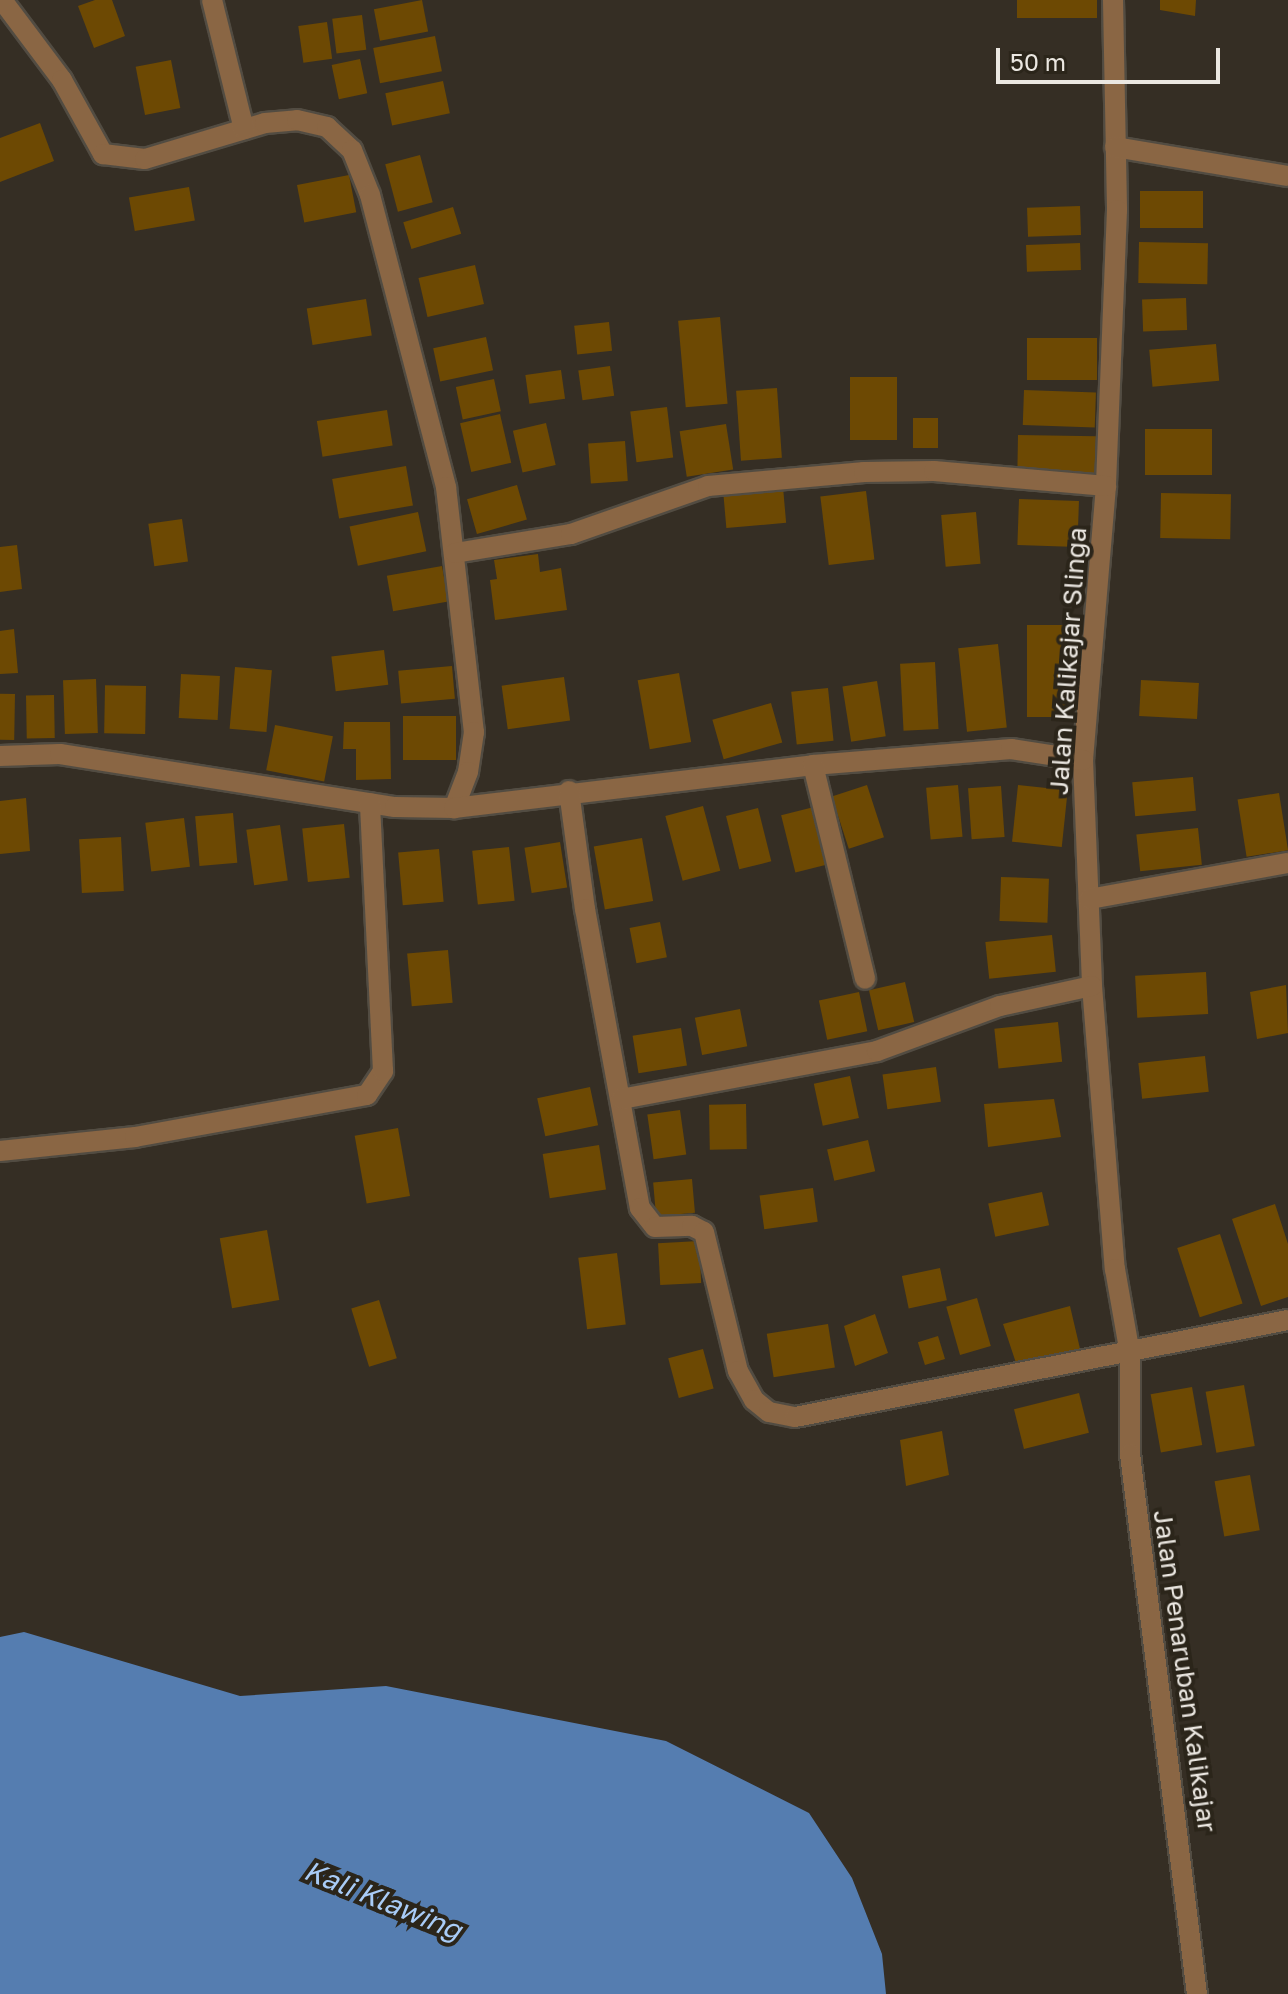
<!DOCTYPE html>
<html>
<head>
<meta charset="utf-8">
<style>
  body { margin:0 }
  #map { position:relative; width:1288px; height:1994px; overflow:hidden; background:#352e24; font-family:"Golos Text",sans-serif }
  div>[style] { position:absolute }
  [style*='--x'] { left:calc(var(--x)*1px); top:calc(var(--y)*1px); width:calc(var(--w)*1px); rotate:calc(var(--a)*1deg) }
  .water>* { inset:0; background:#557db0 }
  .building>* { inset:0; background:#6d4903; transform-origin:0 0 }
  .roads { filter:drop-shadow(2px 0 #524c42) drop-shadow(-2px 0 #524c42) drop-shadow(0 2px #524c42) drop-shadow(0 -2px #524c42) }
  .minor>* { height:20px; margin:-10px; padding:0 10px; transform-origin:10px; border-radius:10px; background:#8a6644 }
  span { translate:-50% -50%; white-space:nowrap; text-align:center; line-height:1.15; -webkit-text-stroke:8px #2b251a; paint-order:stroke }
  .street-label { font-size:26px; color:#ebe7e1 }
  .water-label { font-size:28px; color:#a9ccf7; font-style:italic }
  .scale { position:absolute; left:996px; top:48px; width:224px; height:36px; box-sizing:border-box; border:4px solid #ebe7e1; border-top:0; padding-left:10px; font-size:24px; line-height:28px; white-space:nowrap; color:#ebe7e1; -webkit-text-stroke:6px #2b251a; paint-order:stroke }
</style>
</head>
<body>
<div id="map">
  <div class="water">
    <div style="clip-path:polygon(24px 1632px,240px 1696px,386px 1686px,666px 1741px,809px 1813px,852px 1878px,882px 1954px,886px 1994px,0 1994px,0 1637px)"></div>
  </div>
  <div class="building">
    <div style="clip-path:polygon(95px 0,112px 0,125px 36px,94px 48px,78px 6px)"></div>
    <div style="left:422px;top:0;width:32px;height:49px;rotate:79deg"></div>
    <div style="left:1017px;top:0;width:80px;height:18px"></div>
    <div style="clip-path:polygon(1160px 0,1196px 0,1195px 16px,1160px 10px)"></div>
    <div style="left:362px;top:15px;width:35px;height:30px;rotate:83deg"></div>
    <div style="left:327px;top:22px;width:37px;height:29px;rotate:82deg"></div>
    <div style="left:435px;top:36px;width:36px;height:63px;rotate:79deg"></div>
    <div style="left:360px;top:59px;width:35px;height:29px;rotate:78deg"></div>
    <div style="left:171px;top:60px;width:49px;height:36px;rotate:79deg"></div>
    <div style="left:443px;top:81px;width:33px;height:59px;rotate:78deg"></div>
    <div style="clip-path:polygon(40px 123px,54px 161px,0 182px,0 138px)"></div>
    <div style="left:420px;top:155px;width:49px;height:36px;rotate:75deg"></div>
    <div style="left:349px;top:175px;width:38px;height:53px;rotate:79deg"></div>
    <div style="left:189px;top:187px;width:34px;height:61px;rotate:80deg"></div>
    <div style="left:1140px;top:191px;width:63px;height:37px"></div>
    <div style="left:1080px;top:206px;width:29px;height:53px;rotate:88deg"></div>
    <div style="left:453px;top:207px;width:28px;height:52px;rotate:73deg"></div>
    <div style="left:1139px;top:242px;width:69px;height:41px;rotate:1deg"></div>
    <div style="left:1080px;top:243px;width:27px;height:54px;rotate:88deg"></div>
    <div style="left:475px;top:265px;width:40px;height:58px;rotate:77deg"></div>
    <div style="left:1186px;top:298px;width:32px;height:44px;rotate:88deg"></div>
    <div style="left:366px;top:299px;width:37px;height:60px;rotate:81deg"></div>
    <div style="left:720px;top:317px;width:87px;height:42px;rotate:85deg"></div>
    <div style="left:609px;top:322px;width:29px;height:35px;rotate:84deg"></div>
    <div style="left:486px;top:337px;width:34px;height:54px;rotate:78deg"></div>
    <div style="left:1097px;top:338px;width:42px;height:70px;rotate:90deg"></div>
    <div style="left:1216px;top:344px;width:37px;height:67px;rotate:85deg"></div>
    <div style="left:610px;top:366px;width:30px;height:32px;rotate:82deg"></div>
    <div style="left:561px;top:370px;width:29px;height:36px;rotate:82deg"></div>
    <div style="left:897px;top:377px;width:63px;height:47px;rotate:90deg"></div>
    <div style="left:494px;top:379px;width:33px;height:39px;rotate:78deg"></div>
    <div style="left:777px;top:388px;width:70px;height:41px;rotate:86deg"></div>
    <div style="left:1024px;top:390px;width:72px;height:35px;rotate:2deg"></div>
    <div style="left:667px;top:407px;width:51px;height:37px;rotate:83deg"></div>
    <div style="left:387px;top:410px;width:36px;height:71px;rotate:81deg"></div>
    <div style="left:500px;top:414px;width:50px;height:41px;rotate:77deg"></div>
    <div style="left:913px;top:418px;width:25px;height:30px"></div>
    <div style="left:546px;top:423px;width:43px;height:34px;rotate:77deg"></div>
    <div style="left:726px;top:424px;width:46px;height:47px;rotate:81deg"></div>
    <div style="left:1212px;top:429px;width:46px;height:67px;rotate:90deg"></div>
    <div style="left:1018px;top:435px;width:78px;height:40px;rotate:1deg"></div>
    <div style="left:625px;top:441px;width:40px;height:37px;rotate:86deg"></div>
    <div style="left:406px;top:466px;width:40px;height:75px;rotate:80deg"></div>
    <div style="left:517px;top:485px;width:36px;height:52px;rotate:74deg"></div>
    <div style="left:783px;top:487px;width:36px;height:60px;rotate:85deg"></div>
    <div style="left:866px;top:491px;width:69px;height:46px;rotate:83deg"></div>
    <div style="left:1161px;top:493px;width:70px;height:45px;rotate:1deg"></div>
    <div style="left:1019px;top:499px;width:60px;height:46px;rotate:2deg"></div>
    <div style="left:418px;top:512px;width:40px;height:70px;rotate:78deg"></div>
    <div style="left:976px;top:512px;width:52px;height:35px;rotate:85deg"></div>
    <div style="left:182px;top:519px;width:43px;height:34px;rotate:82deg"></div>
    <div style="clip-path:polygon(17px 545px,22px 589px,0 592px,0 547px)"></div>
    <div style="clip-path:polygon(538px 554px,540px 572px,561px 568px,567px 610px,495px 620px,490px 580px,497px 579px,494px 560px)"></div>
    <div style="left:442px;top:566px;width:36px;height:56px;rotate:80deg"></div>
    <div style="left:1027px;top:625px;width:42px;height:92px"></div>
    <div style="clip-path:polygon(14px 629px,18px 673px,0 674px,0 631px)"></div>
    <div style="left:998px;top:644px;width:84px;height:40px;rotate:84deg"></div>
    <div style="left:384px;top:650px;width:35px;height:53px;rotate:83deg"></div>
    <div style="left:935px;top:662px;width:67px;height:35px;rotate:87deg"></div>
    <div style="left:452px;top:666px;width:33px;height:54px;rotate:85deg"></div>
    <div style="left:235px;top:667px;width:37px;height:62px;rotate:5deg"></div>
    <div style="left:679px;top:673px;width:70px;height:42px;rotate:80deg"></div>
    <div style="left:181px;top:674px;width:39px;height:44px;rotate:3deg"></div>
    <div style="left:564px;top:677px;width:44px;height:63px;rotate:82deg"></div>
    <div style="left:96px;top:679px;width:54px;height:33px;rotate:88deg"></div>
    <div style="left:1141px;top:680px;width:58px;height:36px;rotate:3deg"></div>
    <div style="left:877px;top:681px;width:56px;height:35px;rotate:81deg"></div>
    <div style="left:146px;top:686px;width:48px;height:41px;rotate:91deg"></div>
    <div style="left:828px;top:688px;width:53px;height:37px;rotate:84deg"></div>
    <div style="left:15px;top:694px;width:46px;height:15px;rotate:91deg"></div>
    <div style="left:54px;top:695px;width:43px;height:28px;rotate:89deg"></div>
    <div style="left:771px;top:703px;width:41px;height:61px;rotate:74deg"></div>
    <div style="left:403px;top:716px;width:53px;height:44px"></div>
    <div style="clip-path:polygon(344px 722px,390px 722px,391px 779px,356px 780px,356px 749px,343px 749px)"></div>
    <div style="left:275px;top:725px;width:59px;height:46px;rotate:11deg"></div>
    <div style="left:1193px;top:777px;width:34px;height:61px;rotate:85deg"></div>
    <div style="left:867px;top:785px;width:55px;height:37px;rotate:72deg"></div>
    <div style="left:958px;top:785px;width:52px;height:32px;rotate:85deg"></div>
    <div style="left:1018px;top:785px;width:50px;height:57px;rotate:6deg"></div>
    <div style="left:1001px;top:786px;width:51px;height:33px;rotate:86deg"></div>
    <div style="left:1279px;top:793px;width:58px;height:42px;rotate:81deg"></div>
    <div style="clip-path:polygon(26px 798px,30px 851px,0 854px,0 801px)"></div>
    <div style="left:703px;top:806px;width:67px;height:39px;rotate:75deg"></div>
    <div style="left:818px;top:806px;width:59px;height:38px;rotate:76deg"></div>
    <div style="left:758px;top:808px;width:55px;height:33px;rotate:76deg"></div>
    <div style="left:233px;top:813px;width:50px;height:38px;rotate:85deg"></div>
    <div style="left:184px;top:818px;width:49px;height:39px;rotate:83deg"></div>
    <div style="left:344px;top:824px;width:54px;height:42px;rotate:84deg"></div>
    <div style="left:280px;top:825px;width:56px;height:34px;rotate:82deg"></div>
    <div style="left:1198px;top:828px;width:37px;height:62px;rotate:84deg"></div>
    <div style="left:121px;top:837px;width:54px;height:42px;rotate:87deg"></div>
    <div style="left:642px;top:838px;width:64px;height:49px;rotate:80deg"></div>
    <div style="left:560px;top:842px;width:46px;height:36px;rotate:81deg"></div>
    <div style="left:509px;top:847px;width:54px;height:37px;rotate:84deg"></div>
    <div style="left:439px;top:849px;width:53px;height:41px;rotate:85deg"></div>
    <div style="left:1001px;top:877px;width:48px;height:44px;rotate:2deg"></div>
    <div style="left:660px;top:922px;width:36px;height:31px;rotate:79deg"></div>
    <div style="left:1052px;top:935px;width:37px;height:67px;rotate:84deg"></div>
    <div style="left:448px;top:950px;width:53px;height:41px;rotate:85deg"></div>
    <div style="left:1206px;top:972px;width:42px;height:71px;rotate:87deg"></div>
    <div style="left:905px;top:982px;width:41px;height:37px;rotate:77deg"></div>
    <div style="clip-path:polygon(1286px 985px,1288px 1033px,1257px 1039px,1250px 992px)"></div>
    <div style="left:859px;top:992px;width:40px;height:41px;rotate:78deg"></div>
    <div style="left:740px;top:1009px;width:38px;height:46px;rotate:79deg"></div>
    <div style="left:1058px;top:1022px;width:40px;height:64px;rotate:84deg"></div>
    <div style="left:681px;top:1028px;width:38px;height:49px;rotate:81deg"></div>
    <div style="left:1205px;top:1056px;width:36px;height:67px;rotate:84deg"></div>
    <div style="left:936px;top:1067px;width:35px;height:54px;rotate:82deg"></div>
    <div style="left:850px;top:1076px;width:43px;height:37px;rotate:78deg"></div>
    <div style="left:590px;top:1087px;width:39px;height:54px;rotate:78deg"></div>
    <div style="clip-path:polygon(1054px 1099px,1061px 1137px,988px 1147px,984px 1104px)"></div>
    <div style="left:746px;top:1104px;width:45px;height:37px;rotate:89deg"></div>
    <div style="left:680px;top:1110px;width:45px;height:33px;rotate:82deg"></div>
    <div style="left:398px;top:1128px;width:69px;height:44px;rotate:80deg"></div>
    <div style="left:868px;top:1140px;width:32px;height:42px;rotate:77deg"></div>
    <div style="left:599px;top:1145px;width:45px;height:57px;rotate:81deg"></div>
    <div style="left:692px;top:1179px;width:34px;height:39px;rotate:85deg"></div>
    <div style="left:813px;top:1188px;width:34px;height:54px;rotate:82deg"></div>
    <div style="left:1042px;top:1192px;width:34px;height:55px;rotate:78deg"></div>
    <div style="clip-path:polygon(1275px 1204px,1288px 1244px,1288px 1297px,1261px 1306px,1232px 1219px)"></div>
    <div style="left:267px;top:1230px;width:71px;height:48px;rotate:80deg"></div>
    <div style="left:1220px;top:1234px;width:73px;height:45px;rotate:72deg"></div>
    <div style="left:699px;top:1241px;width:42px;height:41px;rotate:87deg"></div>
    <div style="left:617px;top:1253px;width:72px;height:39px;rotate:83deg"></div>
    <div style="left:940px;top:1268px;width:33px;height:39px;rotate:78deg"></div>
    <div style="left:977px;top:1298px;width:50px;height:32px;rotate:74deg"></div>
    <div style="left:379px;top:1300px;width:61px;height:29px;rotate:73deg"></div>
    <div style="clip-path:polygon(1070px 1306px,1081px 1353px,1017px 1366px,1003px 1324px)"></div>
    <div style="clip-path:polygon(875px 1314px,888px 1353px,855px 1366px,844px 1326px)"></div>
    <div style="left:828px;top:1324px;width:44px;height:62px;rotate:81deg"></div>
    <div style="left:938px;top:1336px;width:24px;height:21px;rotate:73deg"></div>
    <div style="left:703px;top:1349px;width:41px;height:36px;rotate:75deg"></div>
    <div style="left:1244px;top:1385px;width:62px;height:39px;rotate:80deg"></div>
    <div style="left:1192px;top:1387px;width:59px;height:42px;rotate:80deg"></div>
    <div style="left:1079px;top:1393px;width:41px;height:67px;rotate:76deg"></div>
    <div style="clip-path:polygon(942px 1431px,949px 1475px,906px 1486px,900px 1440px)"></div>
    <div style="left:1250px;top:1475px;width:56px;height:36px;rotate:80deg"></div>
  </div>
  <div class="roads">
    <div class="minor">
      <div style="--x:2;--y:0;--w:100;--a:53.1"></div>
      <div style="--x:62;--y:80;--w:85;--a:61"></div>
      <div style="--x:103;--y:154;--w:42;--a:6.8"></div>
      <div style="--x:145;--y:159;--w:125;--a:-16.7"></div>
      <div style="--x:265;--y:123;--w:32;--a:-5"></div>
      <div style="--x:297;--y:120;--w:31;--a:13"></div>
      <div style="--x:327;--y:127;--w:34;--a:43"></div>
      <div style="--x:352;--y:150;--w:48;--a:68.2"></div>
      <div style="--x:370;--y:195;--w:302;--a:75.4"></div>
      <div style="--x:446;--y:487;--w:247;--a:83.5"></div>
      <div style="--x:474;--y:732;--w:40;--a:98.5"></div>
      <div style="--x:468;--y:772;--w:39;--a:111"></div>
      <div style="--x:212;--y:0;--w:133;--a:76.1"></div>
      <div style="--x:1113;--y:0;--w:210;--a:88.9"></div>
      <div style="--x:1117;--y:210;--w:276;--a:92.3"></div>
      <div style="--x:1106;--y:486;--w:275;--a:94.8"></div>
      <div style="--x:1083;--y:760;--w:226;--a:87.7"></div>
      <div style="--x:1092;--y:986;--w:284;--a:85.4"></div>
      <div style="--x:1115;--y:1269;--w:86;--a:80"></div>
      <div style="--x:1130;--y:1354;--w:100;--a:90"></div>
      <div style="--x:1130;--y:1454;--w:544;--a:82.93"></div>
      <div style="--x:1115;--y:147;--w:175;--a:9.5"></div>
      <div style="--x:455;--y:553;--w:118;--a:-9.3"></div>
      <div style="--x:571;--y:534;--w:145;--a:-19.3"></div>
      <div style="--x:708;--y:486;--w:157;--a:-5.1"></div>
      <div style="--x:864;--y:472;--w:70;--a:-0.8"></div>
      <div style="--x:934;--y:471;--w:173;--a:5"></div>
      <div style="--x:0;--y:756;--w:60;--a:-1.9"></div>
      <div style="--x:60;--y:754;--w:339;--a:9"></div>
      <div style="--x:395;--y:807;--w:59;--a:1"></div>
      <div style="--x:454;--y:808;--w:362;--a:-6.8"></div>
      <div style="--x:813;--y:765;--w:199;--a:-4.6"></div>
      <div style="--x:1011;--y:749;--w:73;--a:8.7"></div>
      <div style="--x:813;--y:765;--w:220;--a:76.3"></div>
      <div style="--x:569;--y:791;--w:119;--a:82.3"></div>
      <div style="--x:585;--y:909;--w:304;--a:79.6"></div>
      <div style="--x:640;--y:1208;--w:24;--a:52"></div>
      <div style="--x:655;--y:1227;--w:37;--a:-2"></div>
      <div style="--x:692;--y:1226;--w:13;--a:27"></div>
      <div style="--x:704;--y:1232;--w:143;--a:76.3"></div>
      <div style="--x:738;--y:1371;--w:33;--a:61"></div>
      <div style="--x:754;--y:1400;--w:19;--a:39"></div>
      <div style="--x:769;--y:1412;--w:26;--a:11"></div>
      <div style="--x:795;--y:1417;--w:502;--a:-11.13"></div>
      <div style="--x:1089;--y:899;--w:202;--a:-10.3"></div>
      <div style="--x:621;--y:1099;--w:260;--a:-10.6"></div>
      <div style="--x:877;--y:1051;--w:131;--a:-20.1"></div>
      <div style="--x:1000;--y:1006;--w:94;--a:-12.3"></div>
      <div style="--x:0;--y:1151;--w:136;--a:-5.9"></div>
      <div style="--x:135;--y:1137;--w:236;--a:-10.3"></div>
      <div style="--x:367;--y:1095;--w:29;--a:-56"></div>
      <div style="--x:383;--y:1071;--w:268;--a:-92.8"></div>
    </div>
  </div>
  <div class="street-label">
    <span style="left:1068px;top:661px;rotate:-86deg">Jalan Kalikajar Slinga</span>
    <span style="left:1185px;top:1671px;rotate:82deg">Jalan Penaruban Kalikajar</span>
  </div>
  <div class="water-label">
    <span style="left:383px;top:1900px;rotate:22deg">Kali Klawing</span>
  </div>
  <div class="scale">50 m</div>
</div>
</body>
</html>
